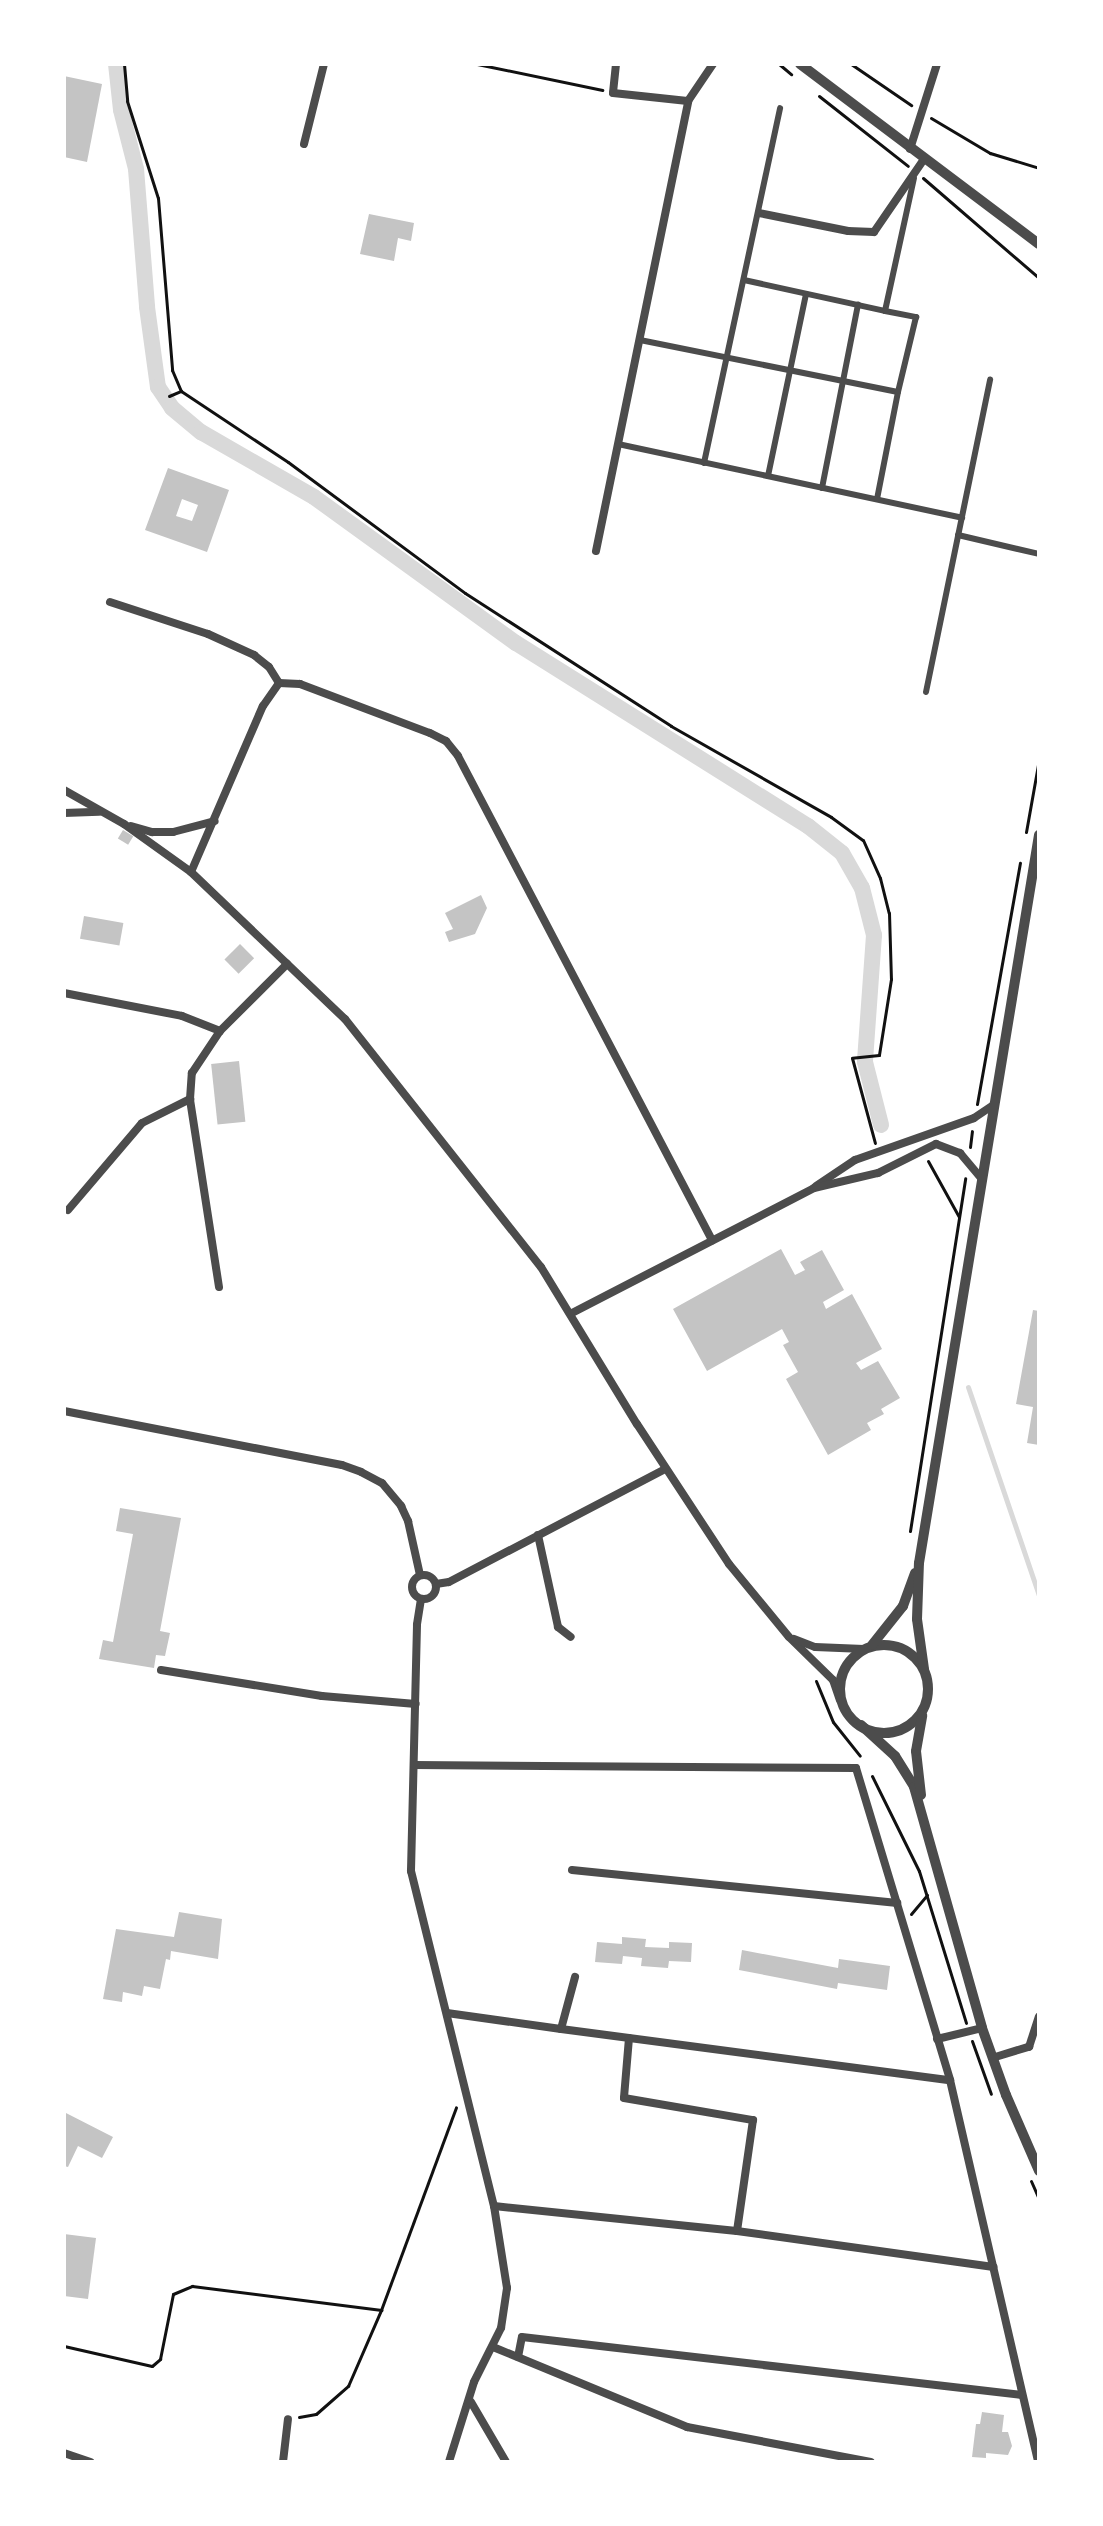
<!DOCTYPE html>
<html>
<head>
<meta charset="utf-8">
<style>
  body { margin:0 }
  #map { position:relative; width:1103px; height:2526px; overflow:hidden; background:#fff; font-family:Bitter,serif }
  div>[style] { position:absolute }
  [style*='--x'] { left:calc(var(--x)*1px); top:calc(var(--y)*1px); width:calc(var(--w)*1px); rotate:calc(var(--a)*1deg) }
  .stream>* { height:5px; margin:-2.5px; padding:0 2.5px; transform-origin:2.5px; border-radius:2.5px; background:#d9d9d9 }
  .canal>* { height:16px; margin:-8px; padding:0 8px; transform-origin:8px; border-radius:8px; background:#d9d9d9 }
  .building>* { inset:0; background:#c4c4c4; transform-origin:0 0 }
  .path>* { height:3px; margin:-1.5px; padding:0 1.5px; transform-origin:1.5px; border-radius:1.5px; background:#111 }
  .pedestrian>* { height:6px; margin:-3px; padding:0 3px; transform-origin:3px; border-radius:3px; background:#4c4c4c }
  .minor>* { height:8px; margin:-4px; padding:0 4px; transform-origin:4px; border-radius:4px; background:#4c4c4c }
  .minor>.ring { margin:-4px; padding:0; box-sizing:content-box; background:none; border:8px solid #4c4c4c; border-radius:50% }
  .tertiary>* { height:10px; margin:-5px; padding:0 5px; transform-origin:5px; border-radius:5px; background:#4c4c4c }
  .tertiary>.ring { margin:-5px; padding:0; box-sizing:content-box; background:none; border:10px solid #4c4c4c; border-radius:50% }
  span { translate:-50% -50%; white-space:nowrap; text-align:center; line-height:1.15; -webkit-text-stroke:8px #fff; paint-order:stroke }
  .frame { position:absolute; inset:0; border:66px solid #fff; pointer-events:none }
</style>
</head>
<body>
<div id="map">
  <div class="stream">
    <div style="--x:968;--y:1387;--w:220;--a:71.2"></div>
  </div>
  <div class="canal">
    <div style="--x:116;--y:64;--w:46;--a:83.8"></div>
    <div style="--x:121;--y:110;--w:61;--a:75.7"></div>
    <div style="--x:136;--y:169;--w:138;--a:85.4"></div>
    <div style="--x:147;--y:307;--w:81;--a:82.2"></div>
    <div style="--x:158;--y:387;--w:25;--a:56"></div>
    <div style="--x:172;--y:408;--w:38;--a:40"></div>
    <div style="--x:201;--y:432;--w:130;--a:29.9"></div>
    <div style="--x:314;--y:497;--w:249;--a:35.9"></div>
    <div style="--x:516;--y:643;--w:345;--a:32.1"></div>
    <div style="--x:808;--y:826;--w:43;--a:38.5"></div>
    <div style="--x:842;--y:853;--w:40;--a:60.3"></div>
    <div style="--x:862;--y:888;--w:49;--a:75.7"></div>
    <div style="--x:874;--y:935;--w:127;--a:94.1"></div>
    <div style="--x:865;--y:1062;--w:65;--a:75.7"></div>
  </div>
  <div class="building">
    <div style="clip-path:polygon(64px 76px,102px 84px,87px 162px,64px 157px)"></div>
    <div style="clip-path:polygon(369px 214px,414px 223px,411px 241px,398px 238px,394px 261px,360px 254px)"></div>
    <div style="clip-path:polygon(evenodd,168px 468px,229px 490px,207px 552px,145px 530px,168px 468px,182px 499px,198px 505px,192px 521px,176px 516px,182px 499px)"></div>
    <div style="left:123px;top:830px;width:12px;height:10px;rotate:31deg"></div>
    <div style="clip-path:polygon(481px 895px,487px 908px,475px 934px,449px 942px,445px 932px,453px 929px,445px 913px)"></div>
    <div style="left:84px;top:916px;width:40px;height:23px;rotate:10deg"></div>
    <div style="left:240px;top:944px;width:20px;height:22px;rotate:45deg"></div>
    <div style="left:239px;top:1061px;width:61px;height:28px;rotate:84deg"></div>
    <div style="clip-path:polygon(781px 1249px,795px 1275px,805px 1270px,800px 1262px,822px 1250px,844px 1290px,823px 1302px,826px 1309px,852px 1294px,882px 1349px,856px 1363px,861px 1370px,878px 1361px,900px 1398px,881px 1409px,884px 1414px,867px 1423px,871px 1430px,828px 1455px,786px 1379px,798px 1372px,783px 1345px,789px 1342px,782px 1329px,707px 1371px,673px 1309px)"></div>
    <div style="clip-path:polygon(1033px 1310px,1039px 1311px,1039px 1445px,1027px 1443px,1033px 1407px,1016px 1404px)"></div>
    <div style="clip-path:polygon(120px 1508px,181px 1518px,160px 1631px,170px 1633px,165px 1656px,156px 1655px,154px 1668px,99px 1659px,103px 1640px,113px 1642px,133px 1534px,116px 1531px)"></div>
    <div style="clip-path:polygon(179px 1912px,222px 1919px,218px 1959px,171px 1951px,170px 1960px,166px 1959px,160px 1989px,144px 1986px,142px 1996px,123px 1992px,122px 2002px,103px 1999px,116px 1929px,174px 1937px)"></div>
    <div style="clip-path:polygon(622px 1937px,646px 1939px,645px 1947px,669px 1948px,669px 1942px,692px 1943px,691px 1962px,669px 1961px,668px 1968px,641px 1966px,642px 1958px,623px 1956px,622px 1964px,595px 1962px,597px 1942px,622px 1944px)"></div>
    <div style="clip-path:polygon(742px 1950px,838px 1968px,839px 1959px,890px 1966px,887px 1990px,838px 1983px,837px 1989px,739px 1970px)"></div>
    <div style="clip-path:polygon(64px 2112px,113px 2137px,102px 2158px,78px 2146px,68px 2167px,64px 2166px)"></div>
    <div style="clip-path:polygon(64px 2234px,96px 2238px,88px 2299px,64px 2296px)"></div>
    <div style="clip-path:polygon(982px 2412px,1004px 2415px,1002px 2432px,1008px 2432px,1012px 2446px,1008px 2455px,986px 2453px,986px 2458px,972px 2457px,976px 2424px,980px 2424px)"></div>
  </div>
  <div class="path">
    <div style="--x:124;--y:64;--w:37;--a:85"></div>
    <div style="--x:127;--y:101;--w:102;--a:72.3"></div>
    <div style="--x:158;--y:198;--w:173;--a:85.3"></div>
    <div style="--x:172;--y:370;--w:23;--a:67"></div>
    <div style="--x:181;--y:391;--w:128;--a:33.6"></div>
    <div style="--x:288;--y:462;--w:220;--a:36.5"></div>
    <div style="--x:465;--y:593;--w:245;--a:32.8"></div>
    <div style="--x:671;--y:726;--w:184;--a:29.6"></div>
    <div style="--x:831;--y:817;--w:39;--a:36"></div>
    <div style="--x:863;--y:840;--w:42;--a:65.9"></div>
    <div style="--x:880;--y:878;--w:36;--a:76"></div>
    <div style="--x:889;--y:913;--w:66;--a:88.3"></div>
    <div style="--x:891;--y:979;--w:77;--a:99"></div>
    <div style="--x:879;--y:1055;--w:27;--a:174"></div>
    <div style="--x:852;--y:1058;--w:88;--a:74.9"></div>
    <div style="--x:477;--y:64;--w:128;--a:11.7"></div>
    <div style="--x:779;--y:64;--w:16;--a:40"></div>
    <div style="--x:851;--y:64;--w:73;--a:34.3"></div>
    <div style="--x:819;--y:96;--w:113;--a:38.2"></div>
    <div style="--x:931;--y:118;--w:69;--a:30.7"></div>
    <div style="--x:990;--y:153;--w:51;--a:17"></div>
    <div style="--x:923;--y:178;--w:153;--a:40.8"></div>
    <div style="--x:169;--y:396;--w:13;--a:-23"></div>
    <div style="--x:1026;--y:832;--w:74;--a:-79.9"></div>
    <div style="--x:977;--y:1104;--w:245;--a:-79.9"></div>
    <div style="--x:970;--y:1147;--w:16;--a:-83"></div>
    <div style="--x:928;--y:1161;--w:64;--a:61"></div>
    <div style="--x:910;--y:1531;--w:357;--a:-81.1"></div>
    <div style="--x:816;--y:1681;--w:44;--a:67.5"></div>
    <div style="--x:833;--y:1722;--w:43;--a:51.5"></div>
    <div style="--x:872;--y:1776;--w:106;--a:63.7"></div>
    <div style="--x:919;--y:1871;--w:159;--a:72.8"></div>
    <div style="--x:911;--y:1914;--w:25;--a:-50"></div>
    <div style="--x:972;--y:2041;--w:56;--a:70.3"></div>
    <div style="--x:1031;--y:2181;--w:20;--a:66"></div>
    <div style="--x:64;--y:2346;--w:90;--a:12.8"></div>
    <div style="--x:152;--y:2366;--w:11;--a:-41"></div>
    <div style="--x:160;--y:2359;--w:66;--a:-78.7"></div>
    <div style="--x:173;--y:2294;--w:21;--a:-23"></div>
    <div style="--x:192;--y:2286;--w:191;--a:7.2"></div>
    <div style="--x:299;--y:2417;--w:17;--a:-10"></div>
    <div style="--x:316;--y:2414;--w:43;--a:-41.2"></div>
    <div style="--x:348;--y:2386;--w:83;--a:-66.5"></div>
    <div style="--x:381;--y:2310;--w:216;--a:-69.7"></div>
  </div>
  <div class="pedestrian">
    <div style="--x:744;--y:280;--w:144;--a:12.4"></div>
    <div style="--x:885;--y:311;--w:136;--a:-77.7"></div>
    <div style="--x:885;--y:311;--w:32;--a:11"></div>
    <div style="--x:916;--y:317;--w:77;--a:103.5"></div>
    <div style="--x:640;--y:340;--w:263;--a:11.4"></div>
    <div style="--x:898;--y:392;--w:109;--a:101.1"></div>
    <div style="--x:618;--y:444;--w:352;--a:12.1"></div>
    <div style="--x:704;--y:463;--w:363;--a:-77.9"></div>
    <div style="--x:768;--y:476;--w:186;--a:-78.2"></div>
    <div style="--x:822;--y:488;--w:187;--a:-78.9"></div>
    <div style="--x:958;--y:535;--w:83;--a:13.2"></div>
    <div style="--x:926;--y:692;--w:319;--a:-78.4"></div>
  </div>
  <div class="minor">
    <div style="--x:616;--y:64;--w:29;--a:96"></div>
    <div style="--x:613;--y:93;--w:75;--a:6.1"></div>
    <div style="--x:304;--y:144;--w:82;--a:-76"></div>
    <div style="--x:910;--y:149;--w:89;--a:-72.4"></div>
    <div style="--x:759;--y:213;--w:91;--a:11.4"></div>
    <div style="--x:848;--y:231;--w:26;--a:2"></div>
    <div style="--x:874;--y:232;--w:88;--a:-55.6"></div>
    <div style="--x:596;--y:551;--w:459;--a:-78.4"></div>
    <div style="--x:688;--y:101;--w:45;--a:-56"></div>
    <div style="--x:110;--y:602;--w:103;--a:18.1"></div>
    <div style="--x:208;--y:634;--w:51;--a:24.5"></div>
    <div style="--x:254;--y:655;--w:19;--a:39"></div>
    <div style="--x:269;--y:667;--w:19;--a:58"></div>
    <div style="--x:279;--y:683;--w:21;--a:3"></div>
    <div style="--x:300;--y:684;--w:139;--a:20.7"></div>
    <div style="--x:430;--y:733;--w:18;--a:27"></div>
    <div style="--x:446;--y:741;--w:19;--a:51"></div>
    <div style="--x:458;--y:756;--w:547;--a:62.31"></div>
    <div style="--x:64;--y:790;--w:69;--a:29.5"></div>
    <div style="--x:124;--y:824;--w:82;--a:35.6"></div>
    <div style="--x:191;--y:872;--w:213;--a:43.7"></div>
    <div style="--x:345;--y:1019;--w:316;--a:51.7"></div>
    <div style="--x:541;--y:1267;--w:184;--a:58.6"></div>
    <div style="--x:637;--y:1424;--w:168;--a:56.7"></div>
    <div style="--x:729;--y:1564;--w:94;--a:50.6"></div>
    <div style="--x:789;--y:1637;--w:62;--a:44.3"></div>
    <div style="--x:833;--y:1680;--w:21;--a:71"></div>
    <div style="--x:64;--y:813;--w:35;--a:-2"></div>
    <div style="--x:131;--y:826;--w:22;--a:16"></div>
    <div style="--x:152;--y:832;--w:21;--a:0"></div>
    <div style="--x:173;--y:832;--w:43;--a:-14.7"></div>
    <div style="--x:191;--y:872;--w:181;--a:-66.6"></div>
    <div style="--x:263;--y:706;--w:28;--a:-55"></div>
    <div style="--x:64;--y:993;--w:120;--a:11"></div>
    <div style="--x:182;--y:1016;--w:41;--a:21.5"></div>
    <div style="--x:816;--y:1186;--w:47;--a:-33.7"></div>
    <div style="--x:855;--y:1160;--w:126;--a:-19.4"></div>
    <div style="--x:974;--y:1118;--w:22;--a:-34"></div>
    <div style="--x:68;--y:1210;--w:114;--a:-49.6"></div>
    <div style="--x:142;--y:1123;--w:54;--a:-26.6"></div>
    <div style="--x:219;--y:1287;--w:190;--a:-98.8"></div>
    <div style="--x:190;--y:1099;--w:26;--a:-86"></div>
    <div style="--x:192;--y:1073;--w:50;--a:-56.3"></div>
    <div style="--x:220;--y:1031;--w:95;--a:-45"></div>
    <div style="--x:572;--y:1313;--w:272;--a:-27.3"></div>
    <div style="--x:814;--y:1188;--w:66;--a:-13.2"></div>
    <div style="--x:878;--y:1173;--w:65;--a:-26.6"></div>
    <div style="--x:936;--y:1144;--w:26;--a:21"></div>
    <div style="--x:960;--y:1153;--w:34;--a:50"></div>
    <div style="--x:64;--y:1411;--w:283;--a:11"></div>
    <div style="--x:342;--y:1465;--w:20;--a:20"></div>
    <div style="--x:361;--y:1472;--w:24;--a:28"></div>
    <div style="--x:382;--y:1483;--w:30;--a:50"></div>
    <div style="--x:401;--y:1506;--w:17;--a:65"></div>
    <div style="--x:408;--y:1521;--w:55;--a:77.5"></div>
    <div style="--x:538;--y:1535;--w:94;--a:77.7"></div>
    <div style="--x:558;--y:1627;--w:16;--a:38"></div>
    <div class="ring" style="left:412px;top:1575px;width:16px;height:16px"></div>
    <div style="--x:436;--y:1584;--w:13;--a:-9"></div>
    <div style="--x:449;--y:1582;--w:244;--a:-27.6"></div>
    <div style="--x:421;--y:1599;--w:26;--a:99"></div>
    <div style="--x:417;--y:1625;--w:246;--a:91.4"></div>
    <div style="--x:411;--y:1871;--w:345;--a:76.1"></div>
    <div style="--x:494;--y:2206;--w:83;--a:81"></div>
    <div style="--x:507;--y:2288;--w:40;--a:98.5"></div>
    <div style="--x:501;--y:2328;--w:60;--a:116.6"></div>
    <div style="--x:474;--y:2382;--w:84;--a:107.4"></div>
    <div style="--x:794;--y:1639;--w:22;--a:21"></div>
    <div style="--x:815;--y:1647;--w:49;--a:2.3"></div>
    <div style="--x:161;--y:1670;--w:163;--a:9.2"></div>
    <div style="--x:322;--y:1696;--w:94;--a:4.9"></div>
    <div style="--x:414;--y:1765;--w:442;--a:0.4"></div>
    <div style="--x:856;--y:1768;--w:326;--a:73.2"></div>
    <div style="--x:950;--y:2080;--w:392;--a:77"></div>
    <div style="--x:572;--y:1870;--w:327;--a:5.8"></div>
    <div style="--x:447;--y:2013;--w:115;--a:8"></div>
    <div style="--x:561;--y:2029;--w:54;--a:-74.9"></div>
    <div style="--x:561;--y:2029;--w:392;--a:7.5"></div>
    <div style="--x:629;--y:2038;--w:60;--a:94.8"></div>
    <div style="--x:624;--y:2098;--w:131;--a:9.7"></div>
    <div style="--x:753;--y:2120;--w:112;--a:98.2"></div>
    <div style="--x:937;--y:2039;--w:46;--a:-13.7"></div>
    <div style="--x:992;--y:2058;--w:39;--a:-17"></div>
    <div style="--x:1029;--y:2047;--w:32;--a:-72"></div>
    <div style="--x:494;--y:2206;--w:244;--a:5.9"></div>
    <div style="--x:737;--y:2231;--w:259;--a:8"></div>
    <div style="--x:493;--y:2347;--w:210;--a:22.4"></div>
    <div style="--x:687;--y:2427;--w:187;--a:10.8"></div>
    <div style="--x:518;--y:2357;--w:20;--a:-79"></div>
    <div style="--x:522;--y:2337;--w:503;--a:6.62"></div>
    <div style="--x:471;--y:2402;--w:69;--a:59.7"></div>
    <div style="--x:64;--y:2453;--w:28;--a:19"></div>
    <div style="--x:283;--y:2462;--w:43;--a:-83.4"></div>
  </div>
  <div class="tertiary">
    <div style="--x:800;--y:64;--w:299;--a:37"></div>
    <div class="ring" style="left:840px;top:1645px;width:78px;height:78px"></div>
    <div style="--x:872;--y:1645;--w:50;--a:-51.5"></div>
    <div style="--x:903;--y:1606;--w:35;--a:-70"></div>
    <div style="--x:924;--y:1669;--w:50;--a:-98"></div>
    <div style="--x:917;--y:1619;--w:56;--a:-88"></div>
    <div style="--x:919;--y:1563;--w:738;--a:-80.64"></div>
    <div style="--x:861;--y:1725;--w:46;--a:42.4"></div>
    <div style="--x:895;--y:1756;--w:36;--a:58"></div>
    <div style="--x:914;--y:1787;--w:250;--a:74.2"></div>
    <div style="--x:982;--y:2028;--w:71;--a:70.3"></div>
    <div style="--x:1006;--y:2095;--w:83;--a:66.5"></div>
    <div style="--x:921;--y:1795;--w:44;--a:-96.5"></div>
    <div style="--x:916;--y:1751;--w:36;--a:-80"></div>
  </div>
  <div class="frame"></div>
</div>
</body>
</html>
